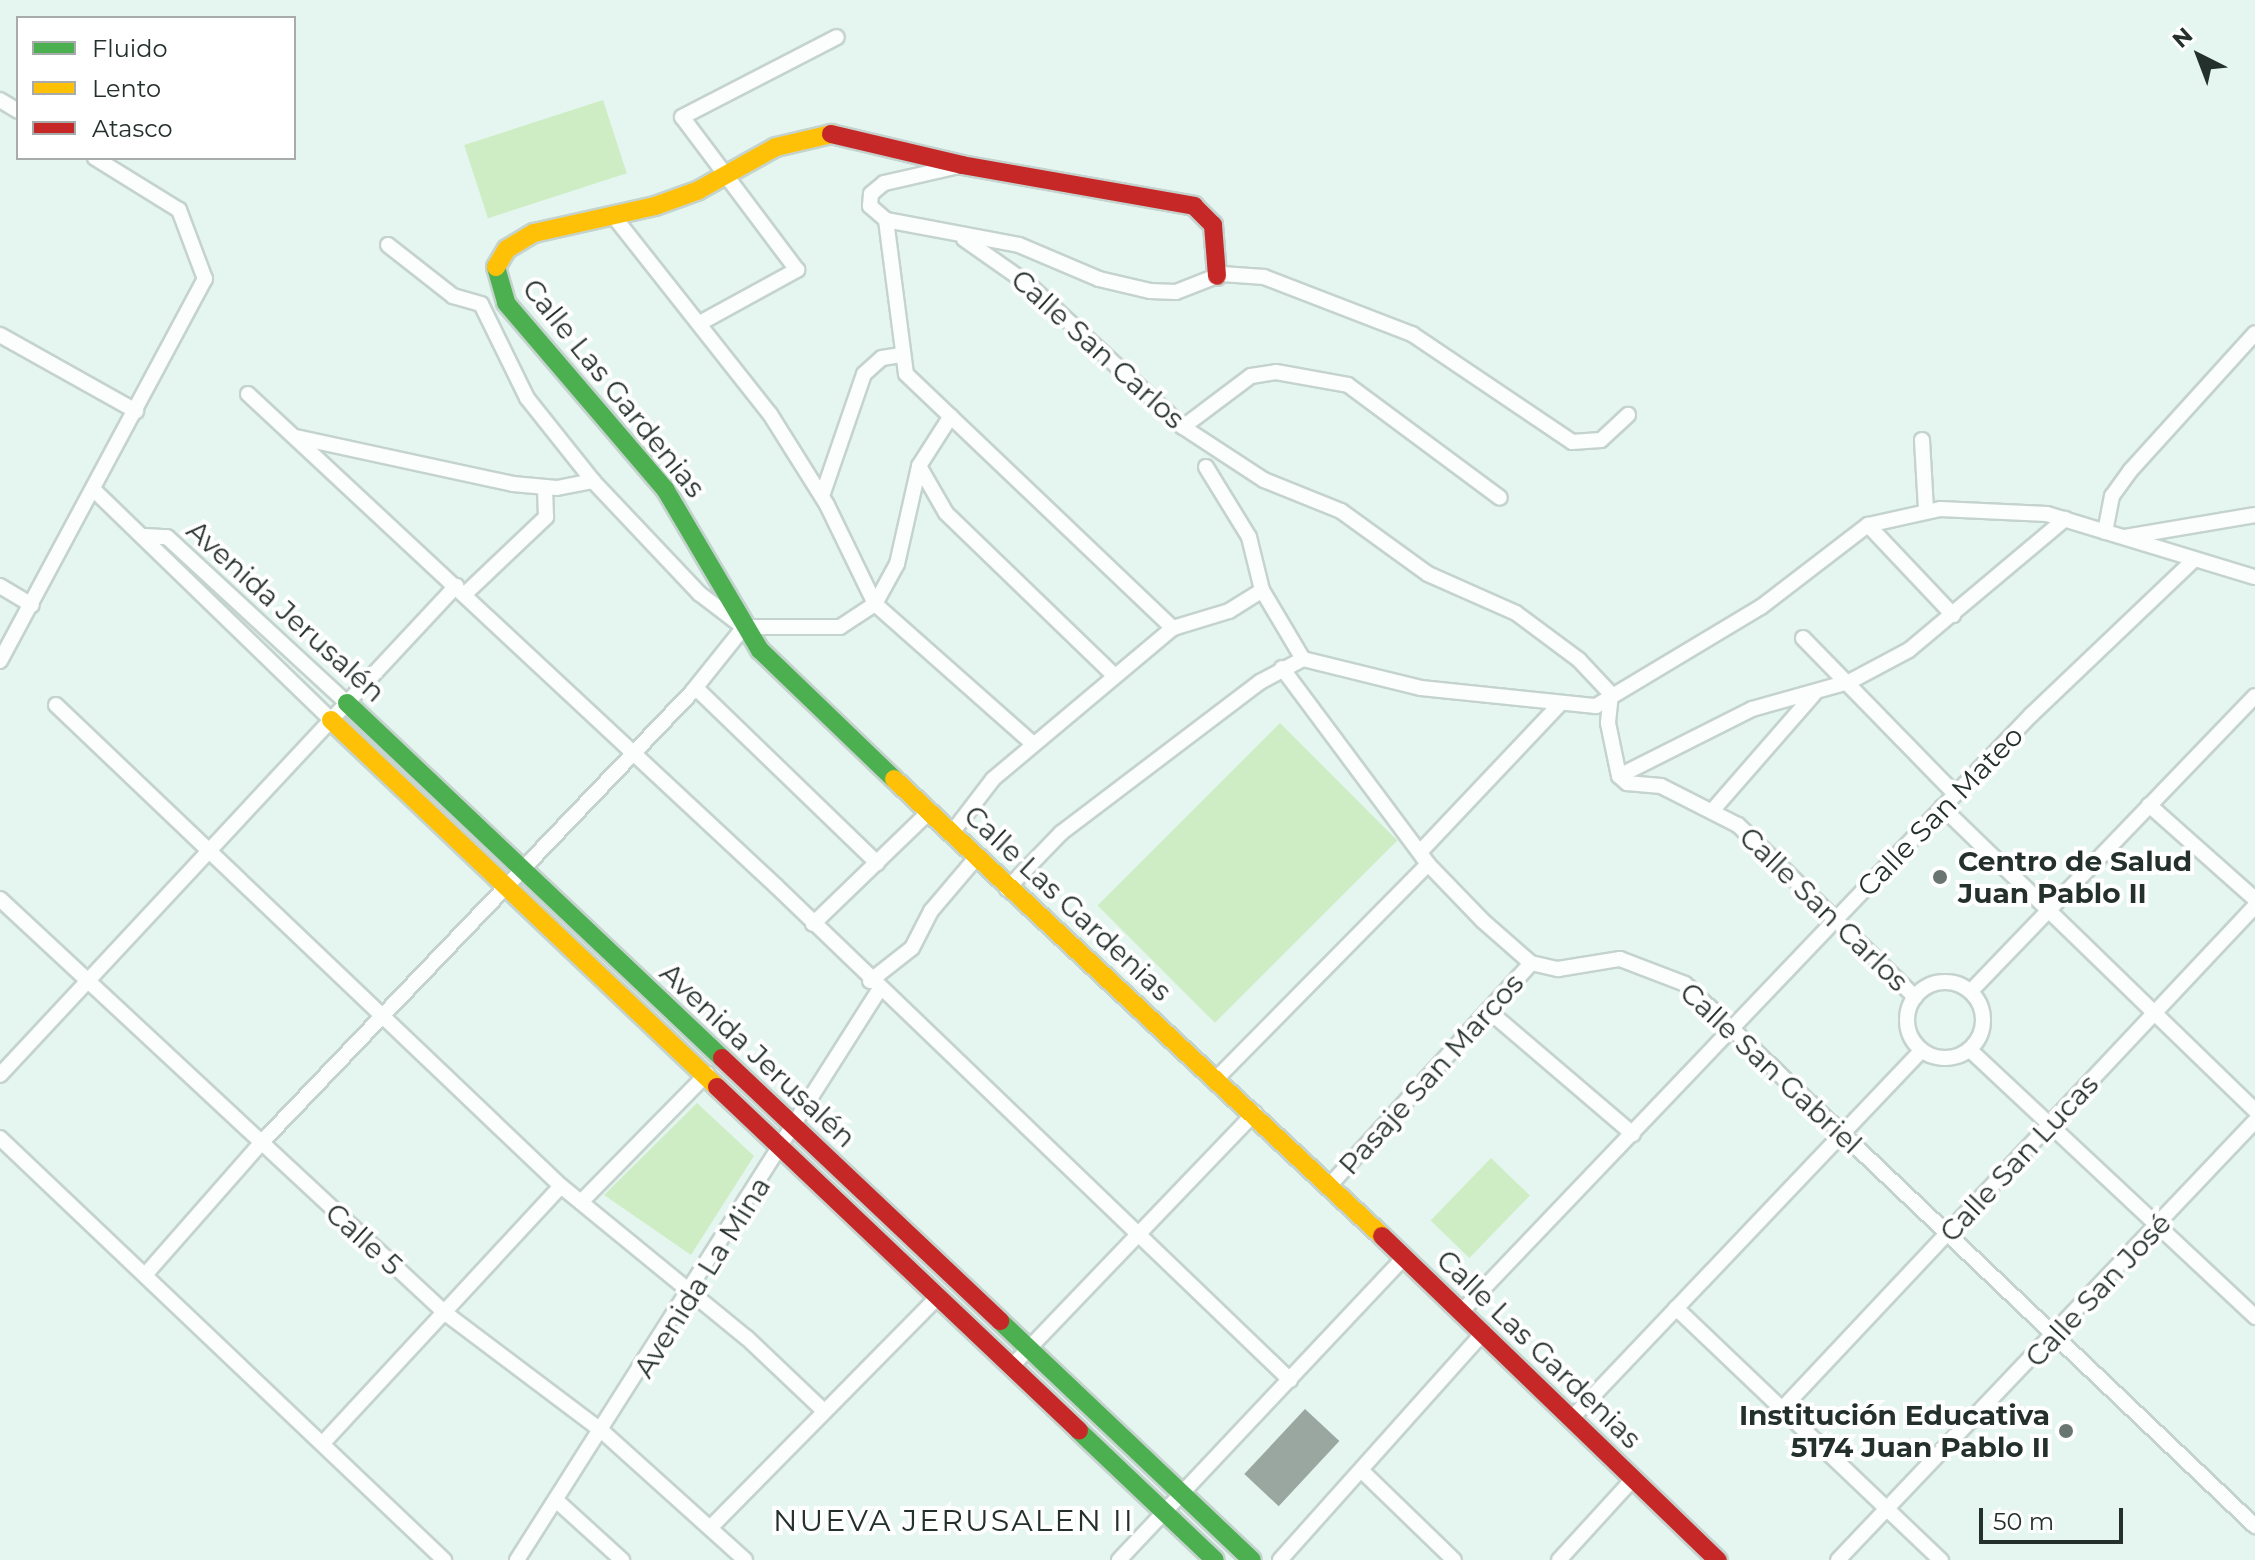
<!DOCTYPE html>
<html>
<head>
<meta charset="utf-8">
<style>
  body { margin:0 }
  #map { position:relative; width:2255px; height:1560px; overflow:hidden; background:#e5f6f0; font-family:Montserrat,sans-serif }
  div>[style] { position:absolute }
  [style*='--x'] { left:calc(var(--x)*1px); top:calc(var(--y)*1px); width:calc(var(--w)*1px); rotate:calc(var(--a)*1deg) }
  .green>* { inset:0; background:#ceedc5; transform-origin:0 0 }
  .building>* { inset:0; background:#9aa6a0; transform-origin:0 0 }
  .roads { filter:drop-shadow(2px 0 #c5d3ce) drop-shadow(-2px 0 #c5d3ce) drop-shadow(0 2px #c5d3ce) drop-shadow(0 -2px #c5d3ce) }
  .street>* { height:14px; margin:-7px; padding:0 7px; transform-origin:7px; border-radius:7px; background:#fbfefd }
  .street>.ring { margin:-7px; padding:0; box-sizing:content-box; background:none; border:14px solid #fbfefd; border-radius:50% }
  .fast>* { height:18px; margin:-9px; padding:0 9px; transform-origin:9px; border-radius:9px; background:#4caf50 }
  .slow>* { height:18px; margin:-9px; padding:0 9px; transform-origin:9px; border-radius:9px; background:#ffc107 }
  .jam>* { height:18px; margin:-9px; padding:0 9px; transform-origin:9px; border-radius:9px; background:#c62828 }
  .dots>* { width:22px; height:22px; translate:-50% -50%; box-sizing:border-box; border:4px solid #fff; border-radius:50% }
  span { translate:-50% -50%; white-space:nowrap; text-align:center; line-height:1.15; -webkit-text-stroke:8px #fff; paint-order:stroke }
  .street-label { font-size:28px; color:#24302c }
  .poi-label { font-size:28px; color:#24302c; font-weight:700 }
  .left { translate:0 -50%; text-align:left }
  .right { translate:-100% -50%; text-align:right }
  .neighbourhood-label { font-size:30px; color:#24302c; letter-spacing:2px }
  .legend { position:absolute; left:16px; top:16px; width:280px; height:144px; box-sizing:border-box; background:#fff; border:2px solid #a7acab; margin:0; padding:10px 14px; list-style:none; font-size:24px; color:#24302c }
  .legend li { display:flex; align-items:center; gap:16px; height:40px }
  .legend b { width:40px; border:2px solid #a7acab }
  .north { position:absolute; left:2159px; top:16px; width:80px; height:80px; -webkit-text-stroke:6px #fff; paint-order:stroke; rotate:318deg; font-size:22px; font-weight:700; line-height:32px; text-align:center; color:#24302c }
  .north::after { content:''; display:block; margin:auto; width:28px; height:36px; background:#24302c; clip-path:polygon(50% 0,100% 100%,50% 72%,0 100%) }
  .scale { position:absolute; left:1979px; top:1508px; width:144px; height:36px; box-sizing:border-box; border:4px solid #24302c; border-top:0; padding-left:10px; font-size:24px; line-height:28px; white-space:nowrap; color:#24302c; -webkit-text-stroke:6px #fff; paint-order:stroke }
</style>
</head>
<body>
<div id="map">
  <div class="green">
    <div style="left:603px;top:100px;width:77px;height:146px;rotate:72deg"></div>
    <div style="left:1280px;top:723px;width:166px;height:258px;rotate:45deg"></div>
    <div style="clip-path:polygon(697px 1103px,754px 1156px,691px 1255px,604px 1195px)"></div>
    <div style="left:1491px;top:1158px;width:54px;height:87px;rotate:44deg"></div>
  </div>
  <div class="building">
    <div style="left:1305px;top:1409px;width:47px;height:89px;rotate:43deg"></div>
  </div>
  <div class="roads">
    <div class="street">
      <div style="--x:0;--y:100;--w:21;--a:31"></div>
      <div style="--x:959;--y:166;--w:77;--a:167.2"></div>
      <div style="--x:884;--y:183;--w:17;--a:140"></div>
      <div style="--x:871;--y:194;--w:12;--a:95"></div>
      <div style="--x:870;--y:206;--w:21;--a:41"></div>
      <div style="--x:886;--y:220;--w:135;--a:10.6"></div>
      <div style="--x:1019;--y:245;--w:87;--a:23"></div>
      <div style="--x:1099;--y:279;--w:52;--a:13.2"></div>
      <div style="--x:1150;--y:291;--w:26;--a:2"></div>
      <div style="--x:1176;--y:292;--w:49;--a:-21.4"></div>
      <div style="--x:1222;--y:274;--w:42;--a:4.1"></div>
      <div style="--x:1264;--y:277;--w:159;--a:21.1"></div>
      <div style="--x:1412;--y:334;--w:193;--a:34"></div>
      <div style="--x:1572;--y:442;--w:29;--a:-4"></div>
      <div style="--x:1601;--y:440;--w:37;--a:-43"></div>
      <div style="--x:615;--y:218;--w:250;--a:51.7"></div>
      <div style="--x:770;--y:414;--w:107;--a:57.9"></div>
      <div style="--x:827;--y:505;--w:110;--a:64.1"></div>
      <div style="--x:875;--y:604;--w:210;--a:41.5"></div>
      <div style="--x:886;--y:220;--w:155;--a:82.6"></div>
      <div style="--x:906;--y:374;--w:369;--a:43.6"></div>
      <div style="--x:964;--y:239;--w:78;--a:35.1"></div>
      <div style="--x:1028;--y:284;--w:211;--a:42.7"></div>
      <div style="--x:1183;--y:427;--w:97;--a:33.2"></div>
      <div style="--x:1264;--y:480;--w:83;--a:21.9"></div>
      <div style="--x:1341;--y:511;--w:107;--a:35.9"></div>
      <div style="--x:1428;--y:574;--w:96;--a:23.9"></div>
      <div style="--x:1516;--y:613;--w:79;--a:36.7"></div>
      <div style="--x:1579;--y:660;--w:47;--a:46.7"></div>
      <div style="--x:1611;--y:694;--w:29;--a:96"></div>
      <div style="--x:1608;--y:723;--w:54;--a:78.3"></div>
      <div style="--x:1619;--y:776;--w:11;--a:41"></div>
      <div style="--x:1627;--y:783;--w:34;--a:5"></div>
      <div style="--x:1661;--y:786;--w:86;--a:26.9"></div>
      <div style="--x:1738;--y:825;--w:247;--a:44.2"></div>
      <div style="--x:388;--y:245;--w:83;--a:38.1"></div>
      <div style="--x:453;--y:296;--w:29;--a:16"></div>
      <div style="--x:481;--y:304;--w:105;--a:63.9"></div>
      <div style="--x:527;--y:398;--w:106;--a:51.5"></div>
      <div style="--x:593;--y:481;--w:156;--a:46.6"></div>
      <div style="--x:700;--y:594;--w:53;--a:37.3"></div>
      <div style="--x:700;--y:323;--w:111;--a:-28.7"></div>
      <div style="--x:797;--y:270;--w:191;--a:-126.9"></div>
      <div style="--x:682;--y:117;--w:174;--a:-27.3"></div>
      <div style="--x:0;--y:335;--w:156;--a:29.2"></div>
      <div style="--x:248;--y:394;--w:722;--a:42.98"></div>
      <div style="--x:776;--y:886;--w:713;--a:43.86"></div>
      <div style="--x:1183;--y:427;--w:85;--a:-36.9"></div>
      <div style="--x:1251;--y:376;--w:25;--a:-9"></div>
      <div style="--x:1276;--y:372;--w:73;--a:10.2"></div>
      <div style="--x:1348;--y:385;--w:189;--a:36.6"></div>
      <div style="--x:296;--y:437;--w:222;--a:12.2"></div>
      <div style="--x:513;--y:484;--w:44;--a:5.2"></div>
      <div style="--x:557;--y:488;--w:37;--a:-11"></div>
      <div style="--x:1922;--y:440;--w:70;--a:86.7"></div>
      <div style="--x:919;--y:466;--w:54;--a:60.1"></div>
      <div style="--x:946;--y:513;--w:233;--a:44"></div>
      <div style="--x:1206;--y:467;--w:82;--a:58.4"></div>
      <div style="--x:1249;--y:537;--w:55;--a:76.2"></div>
      <div style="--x:1262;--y:590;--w:80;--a:59.3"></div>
      <div style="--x:95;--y:491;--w:329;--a:44.1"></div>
      <div style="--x:822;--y:496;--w:129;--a:-71"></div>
      <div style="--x:864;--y:374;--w:24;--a:-42"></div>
      <div style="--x:882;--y:358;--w:19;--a:-9"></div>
      <div style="--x:1868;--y:525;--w:124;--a:46.6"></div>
      <div style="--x:2105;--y:532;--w:37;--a:-79"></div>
      <div style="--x:2112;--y:496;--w:31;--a:-54"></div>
      <div style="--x:2130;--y:471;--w:186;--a:-47.8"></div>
      <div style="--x:145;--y:536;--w:22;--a:3"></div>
      <div style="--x:167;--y:537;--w:245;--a:42.7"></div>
      <div style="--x:2125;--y:537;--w:132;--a:-9.6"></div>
      <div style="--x:0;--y:586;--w:37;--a:31"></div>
      <div style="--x:465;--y:594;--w:112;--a:-43.5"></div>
      <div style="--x:546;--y:517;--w:30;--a:-92"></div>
      <div style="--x:1803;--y:638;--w:218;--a:45.7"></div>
      <div style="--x:0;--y:661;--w:434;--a:-61.8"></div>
      <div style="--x:205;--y:279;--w:74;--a:-110.6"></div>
      <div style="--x:179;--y:210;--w:99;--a:-148.2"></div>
      <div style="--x:1282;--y:668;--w:244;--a:53.3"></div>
      <div style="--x:1428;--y:864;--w:79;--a:46"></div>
      <div style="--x:1483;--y:921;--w:64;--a:41.2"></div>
      <div style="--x:1531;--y:963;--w:28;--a:13"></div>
      <div style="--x:1558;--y:969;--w:63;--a:-9.2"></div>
      <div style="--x:1620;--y:959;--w:70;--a:21"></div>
      <div style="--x:1685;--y:984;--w:787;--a:43.56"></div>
      <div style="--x:696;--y:688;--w:252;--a:44"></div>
      <div style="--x:56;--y:705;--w:697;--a:43.61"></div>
      <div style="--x:561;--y:1186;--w:240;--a:39.3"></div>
      <div style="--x:747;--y:1338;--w:106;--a:43.5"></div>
      <div style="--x:1619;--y:776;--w:149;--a:-26.7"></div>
      <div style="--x:1752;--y:709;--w:101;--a:-15.6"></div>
      <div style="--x:1849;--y:682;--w:68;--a:-28.1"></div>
      <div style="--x:1909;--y:650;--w:204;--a:-40"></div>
      <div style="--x:2149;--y:805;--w:142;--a:41.6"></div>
      <div style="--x:1942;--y:807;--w:436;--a:44.1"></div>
      <div style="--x:1712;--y:811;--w:155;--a:-48.9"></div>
      <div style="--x:951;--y:834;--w:69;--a:-52.6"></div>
      <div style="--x:993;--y:779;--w:235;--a:-40"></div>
      <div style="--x:1173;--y:628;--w:59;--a:-16.9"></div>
      <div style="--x:1229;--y:611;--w:39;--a:-32"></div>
      <div style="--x:1420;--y:852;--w:204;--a:-46.6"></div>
      <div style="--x:1007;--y:889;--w:78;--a:-46"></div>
      <div style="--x:1061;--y:833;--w:250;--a:-37.2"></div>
      <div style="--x:1260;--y:682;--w:49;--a:-28.1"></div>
      <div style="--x:1303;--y:659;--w:122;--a:13.8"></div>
      <div style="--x:1421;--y:688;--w:176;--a:5.9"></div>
      <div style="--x:1596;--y:706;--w:192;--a:-31"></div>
      <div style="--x:1761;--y:607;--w:135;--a:-37.5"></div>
      <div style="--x:1868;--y:525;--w:74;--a:-12.5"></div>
      <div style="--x:1940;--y:509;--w:107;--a:2.7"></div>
      <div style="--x:2047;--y:514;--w:217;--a:16.9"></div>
      <div style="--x:0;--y:899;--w:606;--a:42.93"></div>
      <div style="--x:444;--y:1312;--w:199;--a:37"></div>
      <div style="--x:603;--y:1432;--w:191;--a:42"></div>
      <div style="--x:813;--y:924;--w:161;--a:-44"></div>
      <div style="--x:870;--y:981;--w:53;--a:-38.2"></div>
      <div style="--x:912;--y:948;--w:42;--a:-62.8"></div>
      <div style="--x:931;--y:911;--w:70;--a:-49.7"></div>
      <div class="ring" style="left:1907px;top:982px;width:62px;height:62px"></div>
      <div style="--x:1971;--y:991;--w:409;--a:-46.1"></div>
      <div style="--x:1490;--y:1012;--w:188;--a:40.5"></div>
      <div style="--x:1970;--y:1050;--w:391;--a:43.1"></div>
      <div style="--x:0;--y:1075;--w:669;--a:-47"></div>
      <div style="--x:1218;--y:1077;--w:299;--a:-45.4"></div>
      <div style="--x:0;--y:1138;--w:613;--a:43.54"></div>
      <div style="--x:1330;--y:1185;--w:299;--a:-47.8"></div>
      <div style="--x:581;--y:1202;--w:180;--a:-45.5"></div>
      <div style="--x:145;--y:1275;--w:174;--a:-48.7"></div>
      <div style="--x:260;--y:1144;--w:625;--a:-46.3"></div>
      <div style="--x:692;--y:692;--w:83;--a:-51.3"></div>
      <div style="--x:744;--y:627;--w:96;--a:0"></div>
      <div style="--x:840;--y:627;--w:42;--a:-33.3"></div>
      <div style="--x:875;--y:604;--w:46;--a:-61.2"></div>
      <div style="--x:897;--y:564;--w:100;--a:-77.3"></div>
      <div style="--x:919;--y:466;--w:59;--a:-57.4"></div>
      <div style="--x:1676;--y:1308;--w:366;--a:43.6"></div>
      <div style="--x:1462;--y:1311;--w:824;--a:-46.33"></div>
      <div style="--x:2031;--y:715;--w:225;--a:-43.6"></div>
      <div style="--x:1011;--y:1367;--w:352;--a:-46.2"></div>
      <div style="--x:1782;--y:1409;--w:690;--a:-46.76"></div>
      <div style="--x:1570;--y:1420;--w:509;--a:-46.43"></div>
      <div style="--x:323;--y:1443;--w:350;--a:-47.2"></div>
      <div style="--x:1362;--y:1471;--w:128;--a:44.1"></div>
      <div style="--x:557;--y:1501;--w:88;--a:42.2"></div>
      <div style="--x:711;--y:1527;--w:323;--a:-45.4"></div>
      <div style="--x:517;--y:1560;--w:675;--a:-57.58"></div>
      <div style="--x:1119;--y:1560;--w:417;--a:-46.7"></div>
      <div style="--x:1280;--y:1560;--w:305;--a:-48.2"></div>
      <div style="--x:1559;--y:1560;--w:110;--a:-47.6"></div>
      <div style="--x:1838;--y:1560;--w:605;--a:-46.47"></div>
    </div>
    <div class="fast">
      <div style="--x:496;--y:267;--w:37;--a:74"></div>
      <div style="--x:506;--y:303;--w:245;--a:49.5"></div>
      <div style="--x:665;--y:489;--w:187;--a:59.5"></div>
      <div style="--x:760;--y:650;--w:186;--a:43.9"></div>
      <div style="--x:347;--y:703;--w:516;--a:43.43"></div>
      <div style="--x:1000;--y:1321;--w:347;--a:43.5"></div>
      <div style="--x:1079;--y:1431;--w:187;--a:43.5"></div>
    </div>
    <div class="slow">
      <div style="--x:496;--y:267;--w:21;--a:-59"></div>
      <div style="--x:507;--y:249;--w:31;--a:-31"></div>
      <div style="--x:534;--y:233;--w:124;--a:-12.6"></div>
      <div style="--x:655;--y:206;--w:45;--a:-19.7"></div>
      <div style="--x:697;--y:191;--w:90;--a:-29.1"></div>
      <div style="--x:776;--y:147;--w:57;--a:-13.3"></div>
      <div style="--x:331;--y:720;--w:533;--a:43.55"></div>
      <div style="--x:894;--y:779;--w:669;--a:43.12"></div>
    </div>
    <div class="jam">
      <div style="--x:831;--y:134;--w:135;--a:13.3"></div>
      <div style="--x:962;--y:165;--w:236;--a:10"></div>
      <div style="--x:1194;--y:206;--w:27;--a:45"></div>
      <div style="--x:1213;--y:225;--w:51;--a:85.5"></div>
      <div style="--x:722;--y:1058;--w:383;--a:43.4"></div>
      <div style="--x:717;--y:1087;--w:499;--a:43.5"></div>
      <div style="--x:1382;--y:1236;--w:467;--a:44"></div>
    </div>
  </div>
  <div class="dots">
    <div style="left:1940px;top:877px;background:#687571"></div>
    <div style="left:2066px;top:1431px;background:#687571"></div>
  </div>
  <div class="street-label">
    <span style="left:1098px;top:349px;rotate:42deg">Calle San Carlos</span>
    <span style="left:614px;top:388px;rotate:51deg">Calle Las Gardenias</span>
    <span style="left:286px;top:611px;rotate:42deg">Avenida Jerusalén</span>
    <span style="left:1940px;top:811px;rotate:-46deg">Calle San Mateo</span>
    <span style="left:1068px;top:903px;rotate:43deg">Calle Las Gardenias</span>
    <span style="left:1824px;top:909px;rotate:44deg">Calle San Carlos</span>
    <span style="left:758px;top:1055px;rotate:43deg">Avenida Jerusalén</span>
    <span style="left:1771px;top:1068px;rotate:43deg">Calle San Gabriel</span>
    <span style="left:1431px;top:1074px;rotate:-48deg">Pasaje San Marcos</span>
    <span style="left:2019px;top:1158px;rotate:-47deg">Calle San Lucas</span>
    <span style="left:364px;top:1239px;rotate:42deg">Calle 5</span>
    <span style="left:702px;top:1277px;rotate:-58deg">Avenida La Mina</span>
    <span style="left:2098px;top:1290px;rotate:-47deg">Calle San José</span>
    <span style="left:1539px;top:1349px;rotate:44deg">Calle Las Gardenias</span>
  </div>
  <div class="poi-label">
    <span class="left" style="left:1958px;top:877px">Centro de Salud<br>Juan Pablo II</span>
    <span class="right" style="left:2050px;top:1431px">Institución Educativa<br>5174 Juan Pablo II</span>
  </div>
  <div class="neighbourhood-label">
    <span style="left:954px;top:1521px">NUEVA JERUSALEN II</span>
  </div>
  <ul class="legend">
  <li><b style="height:10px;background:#4caf50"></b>Fluido</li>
  <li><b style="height:10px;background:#ffc107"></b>Lento</li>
  <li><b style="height:10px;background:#c62828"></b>Atasco</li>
  </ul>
  <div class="north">N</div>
  <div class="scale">50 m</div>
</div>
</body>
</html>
